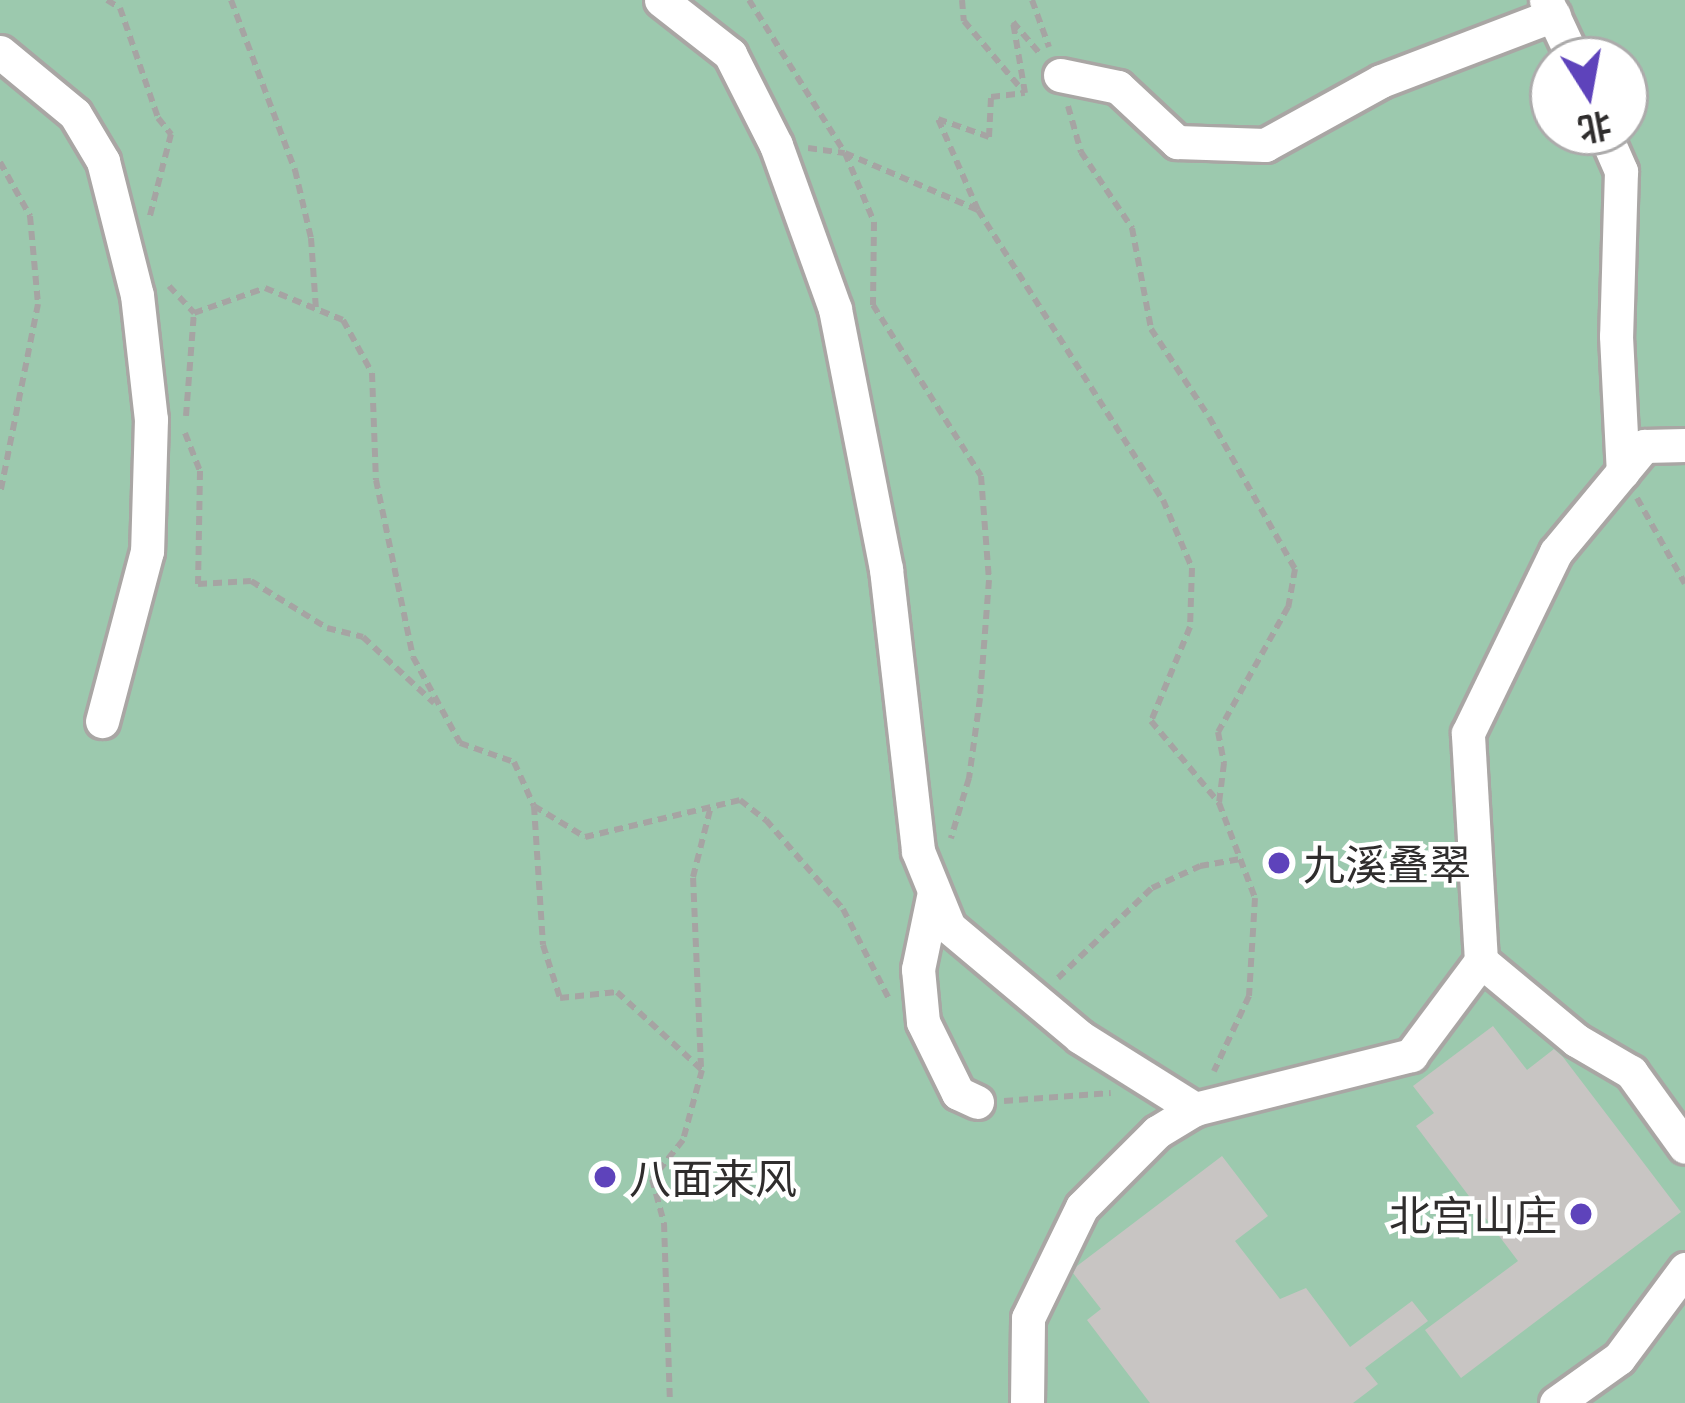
<!DOCTYPE html>
<html>
<head>
<meta charset="utf-8">
<style>
  body { margin:0 }
  #map { position:relative; width:1685px; height:1403px; overflow:hidden; background:#f9f6f4; font-family:Barlow,"Noto Sans SC",sans-serif }
  div>[style] { position:absolute }
  [style*='--x'] { left:calc(var(--x)*1px); top:calc(var(--y)*1px); width:calc(var(--w)*1px); rotate:calc(var(--a)*1deg) }
  .forest>* { inset:0; background:#9cc9ae }
  .building>* { inset:0; background:#c8c5c3 }
  .path>* { height:6px; margin-top:-3px; transform-origin:0; background:repeating-linear-gradient(90deg,#a6a4a3 0 9px,transparent 0 15px) }
  .roads { filter:drop-shadow(3px 0 #a9a6a4) drop-shadow(-3px 0 #a9a6a4) drop-shadow(0 3px #a9a6a4) drop-shadow(0 -3px #a9a6a4) }
  .minor>* { height:33px; margin:-16.5px; padding:0 16.5px; transform-origin:16.5px; border-radius:16.5px; background:#fff }
  .dots>* { width:33px; height:33px; translate:-50% -50%; box-sizing:border-box; border:6px solid #fff; border-radius:50% }
  span { translate:-50% -50%; white-space:nowrap; text-align:center; line-height:1.15; -webkit-text-stroke:9px #fff; paint-order:stroke }
  .poi-label { font-size:42px; color:#2f2d2d }
  .left { translate:0 -50%; text-align:left }
  .right { translate:-100% -50%; text-align:right }
  .north { position:absolute; left:1529px; top:36px; width:120px; height:120px; box-sizing:border-box; background:#fff; border:3px solid #acabab; border-radius:50%; rotate:169deg; font-size:33px; font-weight:700; line-height:48px; text-align:center; color:#2f2d2d }
  .north::after { content:''; display:block; margin:auto; width:42px; height:54px; background:#5e43bb; clip-path:polygon(50% 0,100% 100%,50% 72%,0 100%) }
</style>
</head>
<body>
<div id="map">
  <div class="forest">
    <div style="clip-path:polygon(evenodd,0 0,1685px 0,1685px 1403px,0 1403px,0 0,1553px 60px,1625px 60px,1625px 132px,1553px 132px,1553px 60px)"></div>
  </div>
  <div class="building">
    <div style="clip-path:polygon(1493px 1026px,1527px 1070px,1554px 1049px,1563px 1057px,1681px 1212px,1461px 1378px,1425px 1330px,1518px 1261px,1416px 1126px,1434px 1113px,1413px 1086px)"></div>
    <div style="clip-path:polygon(1222px 1156px,1268px 1216px,1235px 1241px,1280px 1299px,1306px 1288px,1350px 1347px,1412px 1301px,1428px 1321px,1365px 1368px,1378px 1384px,1353px 1403px,1150px 1403px,1087px 1320px,1101px 1309px,1073px 1273px,1077px 1266px)"></div>
  </div>
  <div class="path">
    <div style="--x:107;--y:0;--w:15;--a:32"></div>
    <div style="--x:120;--y:8;--w:116;--a:70.9"></div>
    <div style="--x:158;--y:118;--w:21;--a:51"></div>
    <div style="--x:171;--y:134;--w:85;--a:104.4"></div>
    <div style="--x:231;--y:0;--w:182;--a:69.4"></div>
    <div style="--x:295;--y:170;--w:70;--a:76.8"></div>
    <div style="--x:311;--y:238;--w:72;--a:86"></div>
    <div style="--x:749;--y:0;--w:181;--a:57.9"></div>
    <div style="--x:845;--y:153;--w:75;--a:67.2"></div>
    <div style="--x:874;--y:222;--w:83;--a:90.7"></div>
    <div style="--x:873;--y:305;--w:202;--a:57.7"></div>
    <div style="--x:981;--y:476;--w:104;--a:85.6"></div>
    <div style="--x:989;--y:580;--w:118;--a:94.4"></div>
    <div style="--x:980;--y:698;--w:81;--a:97.8"></div>
    <div style="--x:969;--y:778;--w:63;--a:106.7"></div>
    <div style="--x:962;--y:0;--w:21;--a:85"></div>
    <div style="--x:964;--y:21;--w:92;--a:49.9"></div>
    <div style="--x:1032;--y:0;--w:50;--a:70.1"></div>
    <div style="--x:1068;--y:106;--w:48;--a:74.2"></div>
    <div style="--x:1081;--y:152;--w:92;--a:56.1"></div>
    <div style="--x:1132;--y:228;--w:103;--a:79.3"></div>
    <div style="--x:1151;--y:329;--w:105;--a:56.6"></div>
    <div style="--x:1209;--y:417;--w:175;--a:60.5"></div>
    <div style="--x:1295;--y:569;--w:39;--a:100"></div>
    <div style="--x:1288;--y:607;--w:143;--a:119.2"></div>
    <div style="--x:1218;--y:732;--w:32;--a:79"></div>
    <div style="--x:1224;--y:763;--w:40;--a:97.1"></div>
    <div style="--x:808;--y:148;--w:37;--a:8"></div>
    <div style="--x:845;--y:153;--w:145;--a:23.2"></div>
    <div style="--x:978;--y:210;--w:99;--a:-113.7"></div>
    <div style="--x:938;--y:119;--w:54;--a:19.4"></div>
    <div style="--x:989;--y:137;--w:40;--a:-87.1"></div>
    <div style="--x:991;--y:97;--w:34;--a:-7"></div>
    <div style="--x:1025;--y:93;--w:72;--a:-99.6"></div>
    <div style="--x:1013;--y:22;--w:43;--a:49.7"></div>
    <div style="--x:0;--y:162;--w:62;--a:60.9"></div>
    <div style="--x:30;--y:216;--w:88;--a:84.8"></div>
    <div style="--x:38;--y:304;--w:194;--a:101.3"></div>
    <div style="--x:978;--y:210;--w:344;--a:57.5"></div>
    <div style="--x:1163;--y:500;--w:74;--a:66.9"></div>
    <div style="--x:1192;--y:568;--w:59;--a:91.9"></div>
    <div style="--x:1190;--y:627;--w:102;--a:112.5"></div>
    <div style="--x:1151;--y:721;--w:107;--a:50.3"></div>
    <div style="--x:1219;--y:803;--w:102;--a:69.2"></div>
    <div style="--x:1255;--y:898;--w:98;--a:93.5"></div>
    <div style="--x:1249;--y:996;--w:83;--a:115"></div>
    <div style="--x:169;--y:286;--w:37;--a:47"></div>
    <div style="--x:194;--y:313;--w:75;--a:-19.4"></div>
    <div style="--x:265;--y:288;--w:84;--a:22.3"></div>
    <div style="--x:343;--y:320;--w:60;--a:61.3"></div>
    <div style="--x:372;--y:373;--w:107;--a:87.9"></div>
    <div style="--x:376;--y:480;--w:181;--a:78.2"></div>
    <div style="--x:413;--y:657;--w:98;--a:61.3"></div>
    <div style="--x:460;--y:743;--w:57;--a:19.4"></div>
    <div style="--x:514;--y:762;--w:48;--a:65.6"></div>
    <div style="--x:534;--y:806;--w:139;--a:86.3"></div>
    <div style="--x:543;--y:945;--w:56;--a:72.2"></div>
    <div style="--x:560;--y:998;--w:57;--a:-6"></div>
    <div style="--x:617;--y:992;--w:115;--a:42.5"></div>
    <div style="--x:702;--y:1070;--w:73;--a:105.2"></div>
    <div style="--x:683;--y:1140;--w:50;--a:128.5"></div>
    <div style="--x:652;--y:1179;--w:46;--a:74.7"></div>
    <div style="--x:664;--y:1223;--w:180;--a:88.1"></div>
    <div style="--x:186;--y:416;--w:103;--a:-85.6"></div>
    <div style="--x:185;--y:433;--w:41;--a:68.5"></div>
    <div style="--x:200;--y:471;--w:113;--a:91"></div>
    <div style="--x:198;--y:584;--w:53;--a:-3.2"></div>
    <div style="--x:251;--y:581;--w:89;--a:31.7"></div>
    <div style="--x:327;--y:628;--w:37;--a:14"></div>
    <div style="--x:363;--y:637;--w:97;--a:42.9"></div>
    <div style="--x:1637;--y:498;--w:98;--a:60.8"></div>
    <div style="--x:534;--y:806;--w:60;--a:31.3"></div>
    <div style="--x:585;--y:837;--w:159;--a:-13.4"></div>
    <div style="--x:740;--y:800;--w:33;--a:38"></div>
    <div style="--x:766;--y:820;--w:118;--a:49.1"></div>
    <div style="--x:843;--y:909;--w:101;--a:62.9"></div>
    <div style="--x:1058;--y:978;--w:130;--a:-43.8"></div>
    <div style="--x:1152;--y:888;--w:53;--a:-24.6"></div>
    <div style="--x:1200;--y:866;--w:41;--a:-9.9"></div>
    <div style="--x:701;--y:1067;--w:190;--a:-92.4"></div>
    <div style="--x:693;--y:877;--w:73;--a:-75.8"></div>
    <div style="--x:1004;--y:1101;--w:107;--a:-4.3"></div>
  </div>
  <div class="roads">
    <div class="minor">
      <div style="--x:661;--y:0;--w:88;--a:38"></div>
      <div style="--x:730;--y:54;--w:102;--a:63.2"></div>
      <div style="--x:776;--y:145;--w:174;--a:70.2"></div>
      <div style="--x:835;--y:309;--w:265;--a:78.9"></div>
      <div style="--x:886;--y:569;--w:284;--a:83.5"></div>
      <div style="--x:918;--y:851;--w:82;--a:67.8"></div>
      <div style="--x:949;--y:927;--w:171;--a:40"></div>
      <div style="--x:1080;--y:1037;--w:136;--a:32.1"></div>
      <div style="--x:1546;--y:0;--w:66;--a:65"></div>
      <div style="--x:0;--y:52;--w:97;--a:39.6"></div>
      <div style="--x:75;--y:114;--w:55;--a:59.2"></div>
      <div style="--x:103;--y:161;--w:138;--a:75.8"></div>
      <div style="--x:137;--y:295;--w:125;--a:83.6"></div>
      <div style="--x:151;--y:419;--w:132;--a:91.7"></div>
      <div style="--x:147;--y:551;--w:176;--a:104.8"></div>
      <div style="--x:1060;--y:75;--w:59;--a:11.7"></div>
      <div style="--x:1118;--y:87;--w:81;--a:43"></div>
      <div style="--x:1177;--y:142;--w:88;--a:2"></div>
      <div style="--x:1265;--y:145;--w:132;--a:-28.9"></div>
      <div style="--x:1381;--y:81;--w:185;--a:-20.9"></div>
      <div style="--x:1604;--y:132;--w:43;--a:66.4"></div>
      <div style="--x:1621;--y:171;--w:165;--a:91.7"></div>
      <div style="--x:1616;--y:336;--w:136;--a:87.1"></div>
      <div style="--x:934;--y:892;--w:79;--a:101.7"></div>
      <div style="--x:918;--y:969;--w:53;--a:84.6"></div>
      <div style="--x:923;--y:1022;--w:79;--a:63.8"></div>
      <div style="--x:958;--y:1093;--w:21;--a:25"></div>
      <div style="--x:1481;--y:961;--w:124;--a:39.7"></div>
      <div style="--x:1576;--y:1040;--w:64;--a:30.2"></div>
      <div style="--x:1631;--y:1072;--w:92;--a:54.2"></div>
      <div style="--x:1027;--y:1403;--w:85;--a:-89.3"></div>
      <div style="--x:1028;--y:1318;--w:123;--a:-64.1"></div>
      <div style="--x:1082;--y:1207;--w:106;--a:-45"></div>
      <div style="--x:1157;--y:1132;--w:44;--a:-31.2"></div>
      <div style="--x:1195;--y:1109;--w:223;--a:-14"></div>
      <div style="--x:1411;--y:1055;--w:117;--a:-53.3"></div>
      <div style="--x:1481;--y:961;--w:228;--a:-93.3"></div>
      <div style="--x:1468;--y:733;--w:201;--a:-64.1"></div>
      <div style="--x:1556;--y:552;--w:138;--a:-50.3"></div>
      <div style="--x:1644;--y:446;--w:41;--a:-1.4"></div>
      <div style="--x:1556;--y:1403;--w:77;--a:-35.5"></div>
      <div style="--x:1619;--y:1358;--w:111;--a:-53.4"></div>
    </div>
  </div>
  <div class="dots">
    <div style="left:1279px;top:863px;background:#5e43bb"></div>
    <div style="left:605px;top:1177px;background:#5e43bb"></div>
    <div style="left:1581px;top:1214px;background:#5e43bb"></div>
  </div>
  <div class="poi-label">
    <span class="left" style="left:1303px;top:863px">九溪叠翠</span>
    <span class="left" style="left:629px;top:1177px">八面来风</span>
    <span class="right" style="left:1557px;top:1214px">北宫山庄</span>
  </div>
  <div class="north">北</div>
</div>
</body>
</html>
